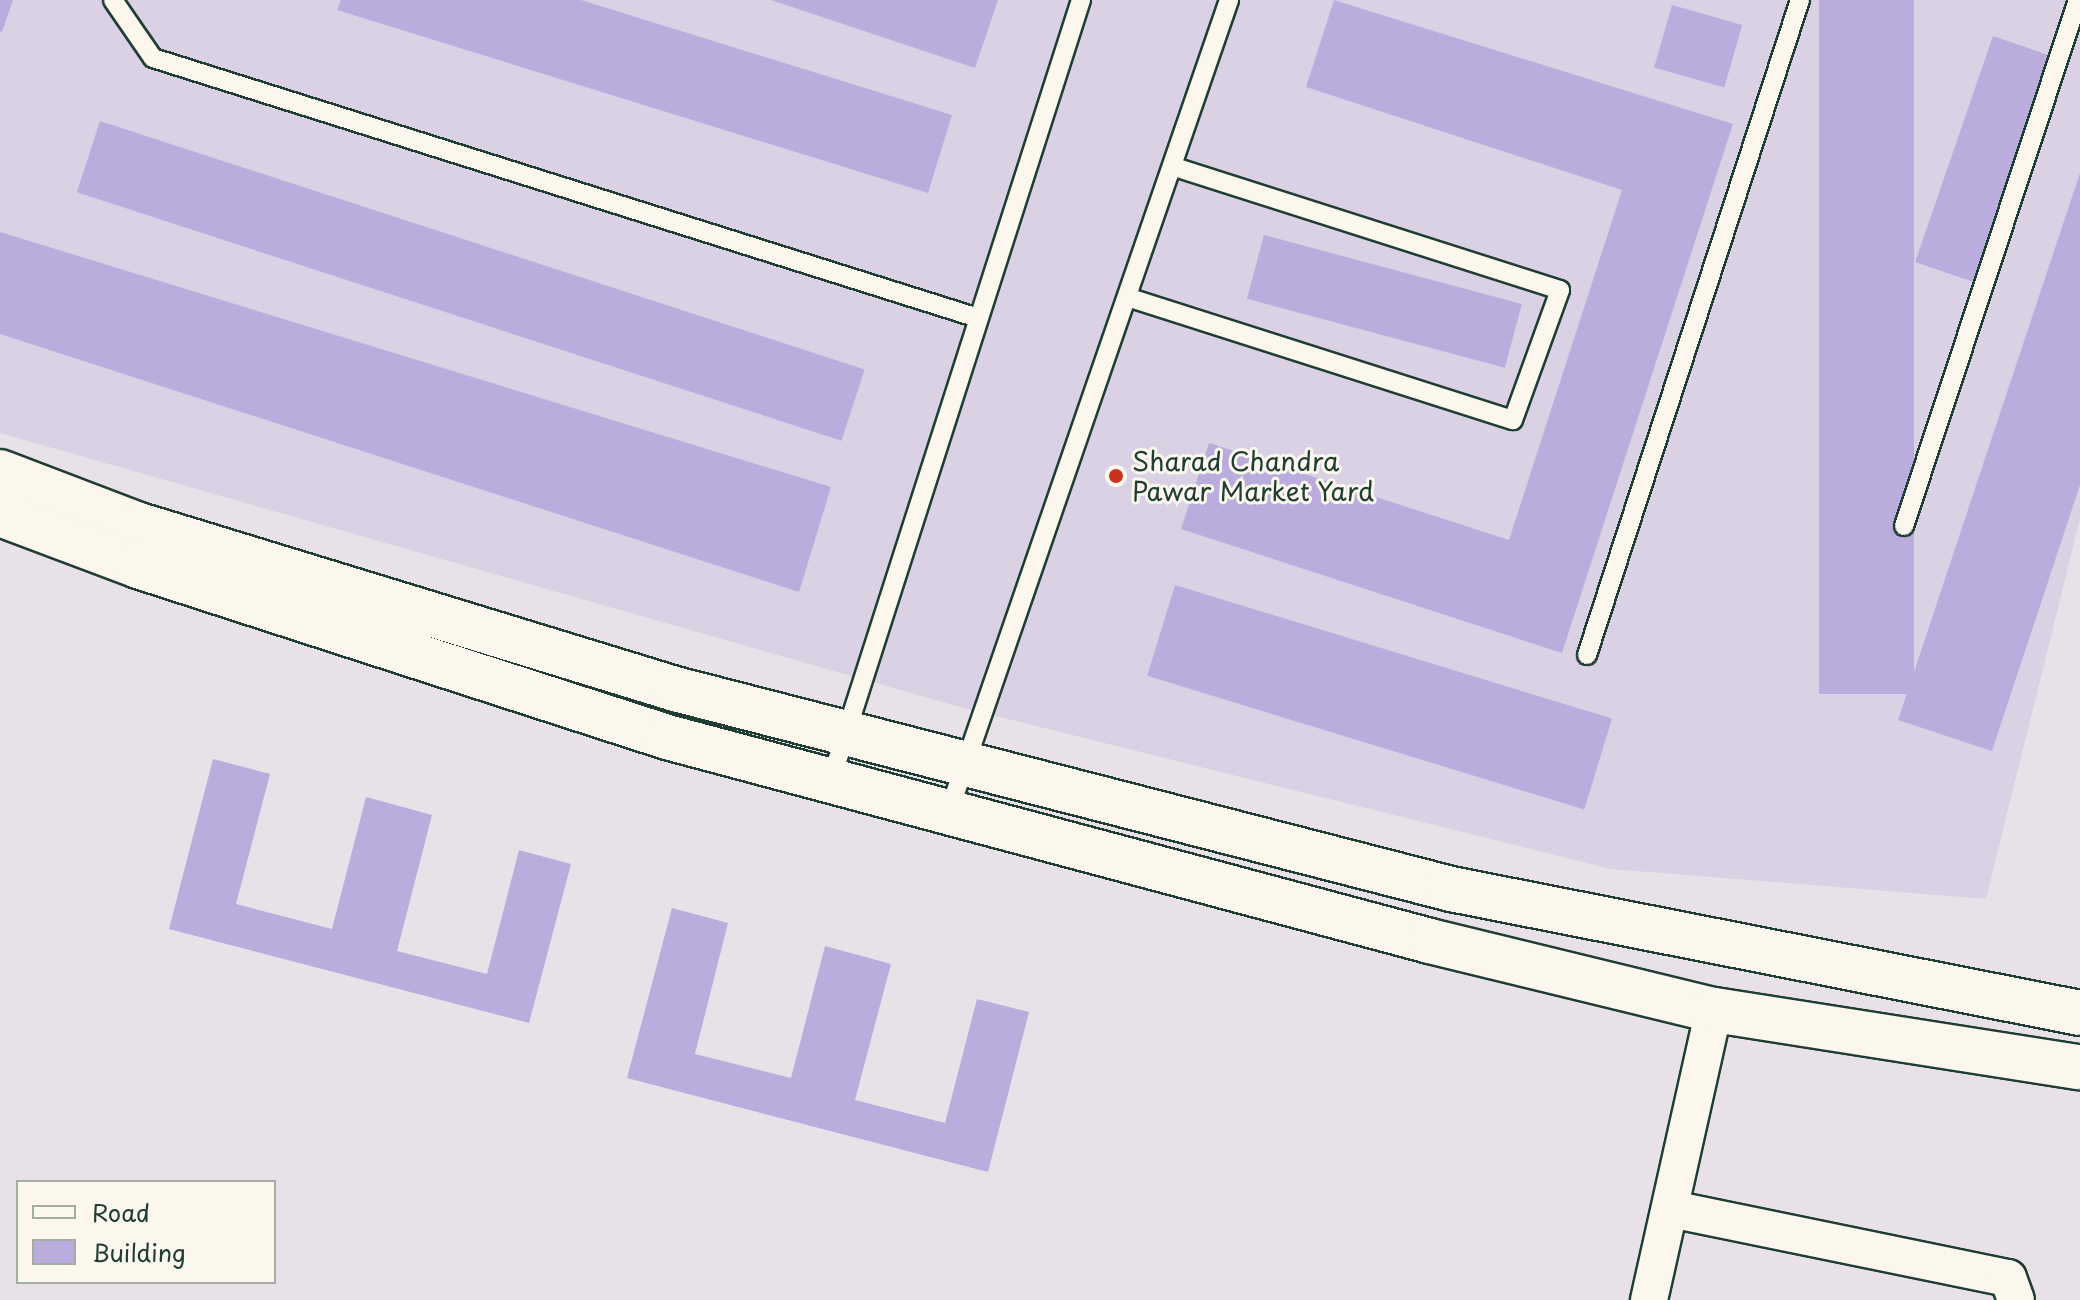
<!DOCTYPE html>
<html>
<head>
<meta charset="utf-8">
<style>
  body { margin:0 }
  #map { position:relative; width:2080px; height:1300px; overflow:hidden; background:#e8e1e8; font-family:"Playpen Sans",sans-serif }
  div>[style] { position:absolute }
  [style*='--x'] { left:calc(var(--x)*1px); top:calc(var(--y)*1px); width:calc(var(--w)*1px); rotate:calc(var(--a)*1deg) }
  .built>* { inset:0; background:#dad1e5 }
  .building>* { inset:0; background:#baadde; transform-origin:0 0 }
  .roads { filter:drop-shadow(2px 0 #1f3d34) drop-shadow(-2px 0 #1f3d34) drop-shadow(0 2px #1f3d34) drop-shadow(0 -2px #1f3d34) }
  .service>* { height:18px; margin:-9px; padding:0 9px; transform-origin:9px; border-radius:9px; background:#fbf7ec }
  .minor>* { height:36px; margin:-18px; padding:0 18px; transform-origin:18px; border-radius:18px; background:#fbf7ec }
  .trunk>* { height:44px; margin:-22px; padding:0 22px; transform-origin:22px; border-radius:22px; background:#fbf7ec }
  .dots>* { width:22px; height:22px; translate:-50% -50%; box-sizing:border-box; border:4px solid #fbf7ec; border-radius:50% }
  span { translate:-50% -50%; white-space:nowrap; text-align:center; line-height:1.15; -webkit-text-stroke:6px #fbf7ec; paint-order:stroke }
  .poi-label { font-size:26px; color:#1f3d34 }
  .left { translate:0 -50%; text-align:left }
  .legend { position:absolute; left:16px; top:1180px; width:260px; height:104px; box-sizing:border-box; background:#fbf7ec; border:2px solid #a3ada2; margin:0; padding:10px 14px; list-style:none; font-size:24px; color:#1f3d34 }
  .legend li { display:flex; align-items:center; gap:16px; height:40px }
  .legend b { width:40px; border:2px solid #a3ada2 }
</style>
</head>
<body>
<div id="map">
  <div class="built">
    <div style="clip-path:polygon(0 0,2080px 0,2080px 519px,1986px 899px,1611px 869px,960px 707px,0 433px)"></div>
  </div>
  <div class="building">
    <div style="clip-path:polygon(0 0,13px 0,2px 32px,0 31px)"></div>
    <div style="clip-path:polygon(341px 0,581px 0,952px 115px,928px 193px,337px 10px)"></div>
    <div style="clip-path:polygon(771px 0,998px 0,975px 68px)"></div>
    <div style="clip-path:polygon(1334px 0,1733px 124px,1562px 653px,1181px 529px,1209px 443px,1509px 540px,1622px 190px,1306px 87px)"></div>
    <div style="left:1819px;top:0;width:95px;height:694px"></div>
    <div style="left:1672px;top:5px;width:73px;height:65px;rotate:16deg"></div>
    <div style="left:1993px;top:36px;width:64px;height:239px;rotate:19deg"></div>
    <div style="left:100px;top:121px;width:804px;height:75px;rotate:18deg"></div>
    <div style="clip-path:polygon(2080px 173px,2080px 485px,1992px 751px,1898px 720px)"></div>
    <div style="clip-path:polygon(0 232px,831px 487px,799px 592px,0 334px)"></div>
    <div style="left:1264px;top:235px;width:267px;height:66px;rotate:15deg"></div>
    <div style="left:1175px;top:585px;width:457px;height:95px;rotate:17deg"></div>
    <div style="clip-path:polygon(213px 759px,270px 774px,236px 904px,332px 929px,366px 797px,432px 815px,397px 951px,487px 974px,519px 850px,571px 864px,529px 1023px,169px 929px)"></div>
    <div style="clip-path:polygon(672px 908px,728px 923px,695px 1054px,791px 1078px,825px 946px,891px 964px,855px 1100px,945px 1123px,977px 999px,1029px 1012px,988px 1172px,627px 1078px)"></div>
  </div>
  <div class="roads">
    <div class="service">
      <div style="--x:113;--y:0;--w:70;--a:55.4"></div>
      <div style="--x:153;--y:58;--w:865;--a:17.49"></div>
      <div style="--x:1127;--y:297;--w:405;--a:17.7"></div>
      <div style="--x:1513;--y:420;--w:138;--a:-70.1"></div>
      <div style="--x:1560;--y:290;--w:407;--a:-162.3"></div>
      <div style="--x:1904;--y:526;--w:554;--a:-71.7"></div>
      <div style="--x:1587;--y:655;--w:689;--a:-71.99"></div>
      <div style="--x:831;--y:780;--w:819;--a:-72.23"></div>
      <div style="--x:949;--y:811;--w:858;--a:-70.95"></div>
    </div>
    <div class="minor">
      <div style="--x:1671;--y:1209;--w:344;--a:11.6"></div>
      <div style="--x:2008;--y:1278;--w:23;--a:70"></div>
      <div style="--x:1649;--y:1300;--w:297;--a:-77.4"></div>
    </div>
    <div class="trunk">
      <div style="--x:0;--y:472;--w:149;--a:20.9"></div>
      <div style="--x:139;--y:525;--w:561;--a:17.01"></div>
      <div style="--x:675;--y:689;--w:801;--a:14.45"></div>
      <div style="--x:1451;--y:889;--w:641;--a:11.15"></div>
      <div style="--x:0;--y:514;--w:147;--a:20.6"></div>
      <div style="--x:138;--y:566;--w:556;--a:17.91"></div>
      <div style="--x:667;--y:737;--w:790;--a:14.97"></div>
      <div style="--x:1430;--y:941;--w:292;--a:13.7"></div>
      <div style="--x:1714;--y:1010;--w:370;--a:8.9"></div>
    </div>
  </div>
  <div class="dots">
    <div style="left:1116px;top:476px;background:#c8321e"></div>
  </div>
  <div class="poi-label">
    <span class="left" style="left:1132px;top:476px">Sharad Chandra<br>Pawar Market Yard</span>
  </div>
  <ul class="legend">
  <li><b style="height:10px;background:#fbf7ec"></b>Road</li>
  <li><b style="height:22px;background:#baadde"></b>Building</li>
  </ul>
</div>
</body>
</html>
